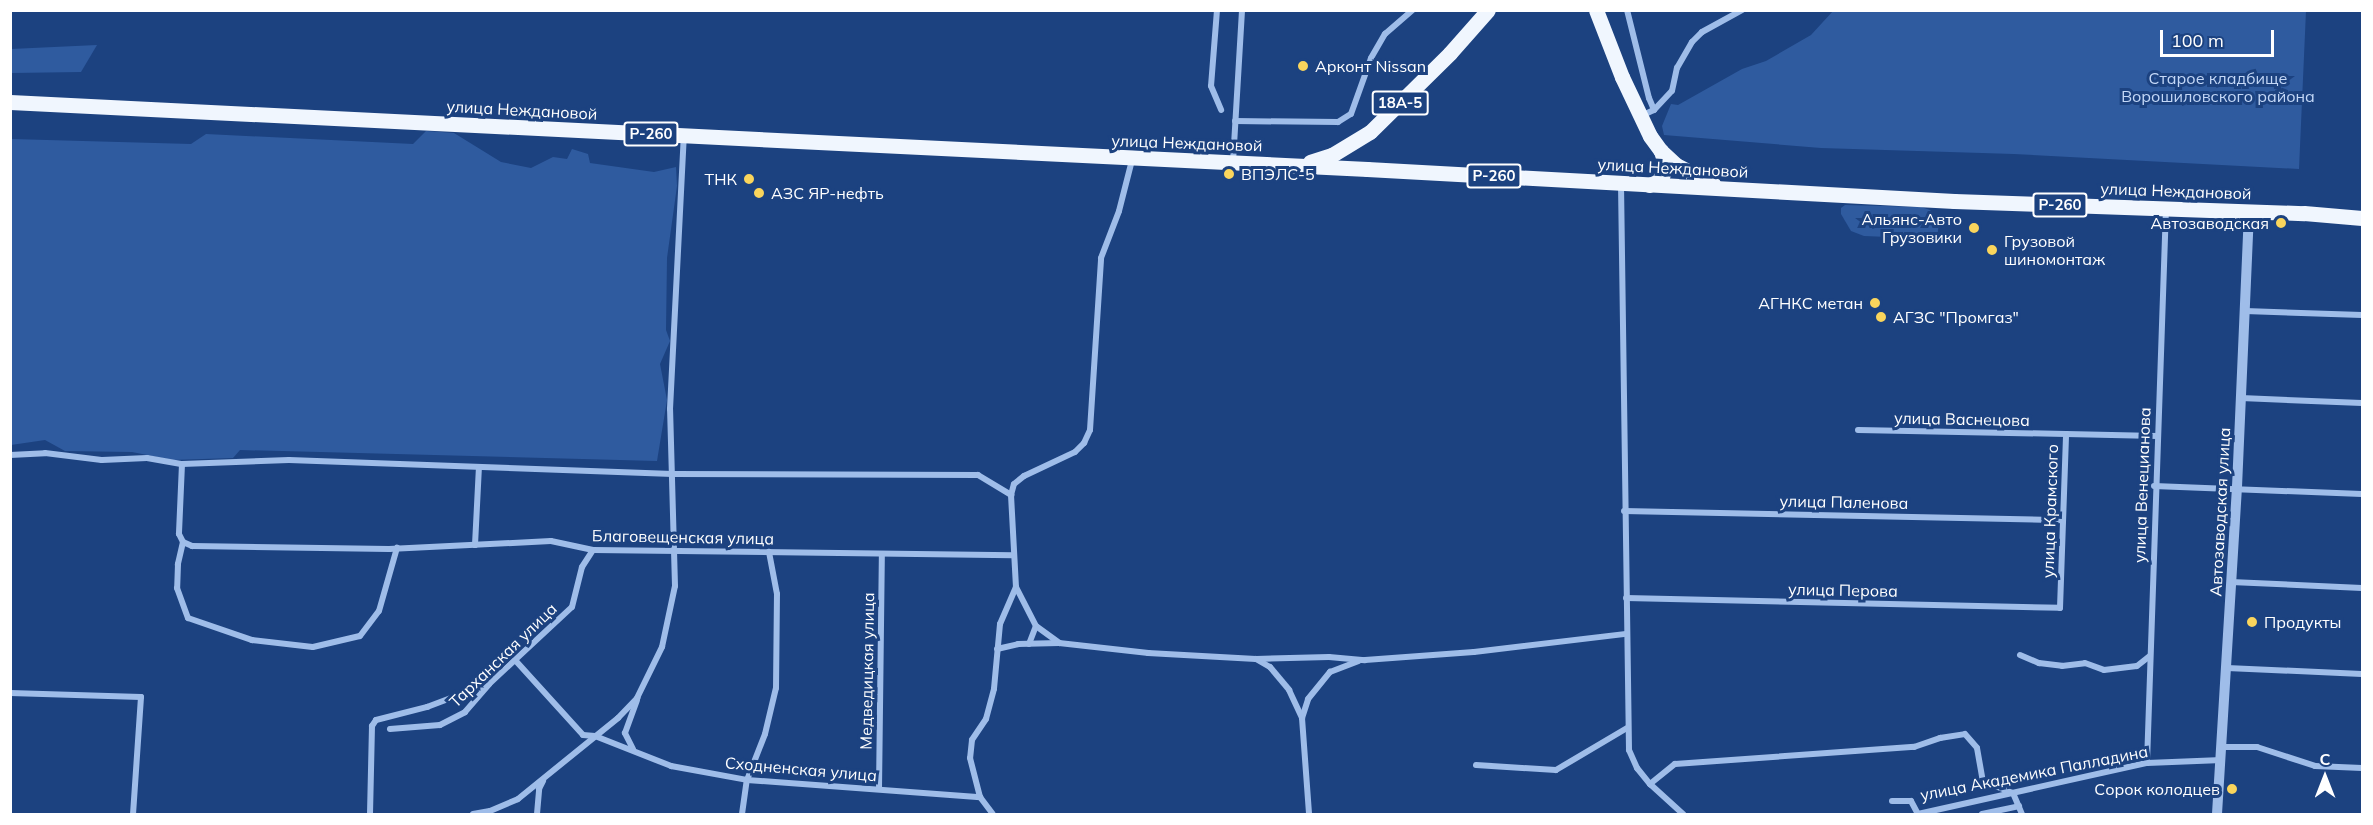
<!DOCTYPE html>
<html>
<head>
<meta charset="utf-8">
<style>
  body { margin:0 }
  #map { position:relative; width:2373px; height:825px; overflow:hidden; background:#1c4280; font-family:Mulish,sans-serif }
  div>[style] { position:absolute }
  [style*='--x'] { left:calc(var(--x)*1px); top:calc(var(--y)*1px); width:calc(var(--w)*1px); rotate:calc(var(--a)*1deg) }
  .green>* { inset:0; background:#2f5b9f }
  .minor>* { height:6px; margin:-3px; padding:0 3px; transform-origin:3px; border-radius:3px; background:#9fbde9 }
  .tertiary>* { height:10px; margin:-5px; padding:0 5px; transform-origin:5px; border-radius:5px; background:#9fbde9 }
  .trunk>* { height:15px; margin:-7.5px; padding:0 7.5px; transform-origin:7.5px; border-radius:7.5px; background:#f0f6fe }
  .dots>* { width:16px; height:16px; translate:-50% -50%; box-sizing:border-box; border:3px solid #1c4280; border-radius:50% }
  span { translate:-50% -50%; white-space:nowrap; text-align:center; line-height:1.15; -webkit-text-stroke:6px #1c4280; paint-order:stroke }
  .shield-label span { padding:2px 4px; background:#1c4280; border:2px solid; border-radius:4px; -webkit-text-stroke-width:0 }
  .shield-label { font-size:15px; color:#fff; font-weight:700 }
  .poi-label { font-size:16px; color:#fff }
  .left { translate:0 -50%; text-align:left }
  .right { translate:-100% -50%; text-align:right }
  .park-label { font-size:16px; color:#c4d8f7 }
  .street-label { font-size:16px; color:#fff }
  .frame { position:absolute; inset:0; border:12px solid #fff; pointer-events:none }
  .north { position:absolute; left:2295px; top:747px; width:60px; height:60px; -webkit-text-stroke:4px #1c4280; paint-order:stroke; rotate:0deg; font-size:16px; font-weight:700; line-height:24px; text-align:center; color:#fff }
  .north::after { content:''; display:block; margin:auto; width:21px; height:27px; background:#fff; clip-path:polygon(50% 0,100% 100%,50% 72%,0 100%) }
  .scale { position:absolute; left:2160px; top:30px; width:114px; height:27px; box-sizing:border-box; border:3px solid #fff; border-top:0; padding-left:8px; font-size:18px; line-height:21px; white-space:nowrap; color:#fff; -webkit-text-stroke:4px #1c4280; paint-order:stroke }
</style>
</head>
<body>
<div id="map">
  <div class="green">
    <div style="clip-path:polygon(1833px 11px,2306px 11px,2299px 169px,2014px 154px,1821px 148px,1664px 135px,1662px 126px,1671px 104px,1678px 105px,1742px 69px,1766px 61px,1811px 35px)"></div>
    <div style="clip-path:polygon(97px 45px,81px 72px,11px 73px,11px 49px)"></div>
    <div style="clip-path:polygon(426px 131px,454px 133px,501px 162px,531px 168px,553px 157px,567px 159px,572px 149px,588px 154px,590px 163px,654px 172px,676px 167px,677px 186px,667px 258px,666px 330px,670px 341px,660px 364px,667px 400px,657px 461px,240px 450px,233px 458px,172px 460px,132px 452px,65px 451px,45px 440px,11px 445px,11px 139px,191px 144px,206px 134px,413px 144px)"></div>
    <div style="clip-path:polygon(1845px 205px,1921px 207px,1930px 210px,1939px 222px,1937px 239px,1864px 236px,1851px 231px,1841px 214px,1841px 208px)"></div>
  </div>
  <div class="minor">
    <div style="--x:1217;--y:10;--w:76;--a:94.5"></div>
    <div style="--x:1211;--y:86;--w:26;--a:67"></div>
    <div style="--x:1627;--y:10;--w:91;--a:76"></div>
    <div style="--x:1649;--y:98;--w:13;--a:67"></div>
    <div style="--x:1641;--y:116;--w:14;--a:-25"></div>
    <div style="--x:1654;--y:110;--w:26;--a:-47"></div>
    <div style="--x:1672;--y:91;--w:24;--a:-78"></div>
    <div style="--x:1677;--y:68;--w:30;--a:-60"></div>
    <div style="--x:1692;--y:42;--w:14;--a:-45"></div>
    <div style="--x:1702;--y:32;--w:46;--a:-28.8"></div>
    <div style="--x:1235;--y:121;--w:103;--a:0.6"></div>
    <div style="--x:1338;--y:122;--w:15;--a:-32"></div>
    <div style="--x:1351;--y:114;--w:59;--a:-70.3"></div>
    <div style="--x:1371;--y:58;--w:28;--a:-60"></div>
    <div style="--x:1385;--y:34;--w:37;--a:-41"></div>
    <div style="--x:1233;--y:162;--w:152;--a:-86.6"></div>
    <div style="--x:1621;--y:184;--w:566;--a:89.19"></div>
    <div style="--x:1629;--y:750;--w:20;--a:66"></div>
    <div style="--x:1637;--y:768;--w:21;--a:51"></div>
    <div style="--x:1650;--y:784;--w:45;--a:42.3"></div>
    <div style="--x:2245;--y:311;--w:117;--a:2"></div>
    <div style="--x:2241;--y:398;--w:121;--a:2.4"></div>
    <div style="--x:1858;--y:430;--w:208;--a:1.1"></div>
    <div style="--x:10;--y:455;--w:35;--a:-3"></div>
    <div style="--x:45;--y:453;--w:57;--a:7"></div>
    <div style="--x:102;--y:460;--w:45;--a:-2.5"></div>
    <div style="--x:147;--y:458;--w:36;--a:10"></div>
    <div style="--x:182;--y:464;--w:107;--a:-2.1"></div>
    <div style="--x:289;--y:460;--w:384;--a:2.1"></div>
    <div style="--x:673;--y:474;--w:305;--a:0.2"></div>
    <div style="--x:978;--y:475;--w:39;--a:31"></div>
    <div style="--x:1011;--y:495;--w:92;--a:86.9"></div>
    <div style="--x:1016;--y:587;--w:40;--a:113.4"></div>
    <div style="--x:1000;--y:624;--w:65;--a:95.3"></div>
    <div style="--x:994;--y:689;--w:31;--a:105"></div>
    <div style="--x:986;--y:719;--w:25;--a:124"></div>
    <div style="--x:972;--y:740;--w:18;--a:96"></div>
    <div style="--x:970;--y:758;--w:40;--a:75.6"></div>
    <div style="--x:980;--y:797;--w:21;--a:53"></div>
    <div style="--x:182;--y:464;--w:70;--a:92.5"></div>
    <div style="--x:179;--y:534;--w:9;--a:63"></div>
    <div style="--x:183;--y:542;--w:10;--a:24"></div>
    <div style="--x:192;--y:546;--w:197;--a:0.9"></div>
    <div style="--x:389;--y:549;--w:162;--a:-2.8"></div>
    <div style="--x:551;--y:541;--w:43;--a:12.1"></div>
    <div style="--x:593;--y:550;--w:420;--a:0.7"></div>
    <div style="--x:2154;--y:486;--w:208;--a:2.2"></div>
    <div style="--x:1011;--y:495;--w:11;--a:-75"></div>
    <div style="--x:1014;--y:484;--w:13;--a:-39"></div>
    <div style="--x:1024;--y:476;--w:56;--a:-25.2"></div>
    <div style="--x:1075;--y:452;--w:13;--a:-45"></div>
    <div style="--x:1084;--y:443;--w:14;--a:-65"></div>
    <div style="--x:1090;--y:430;--w:172;--a:-86.3"></div>
    <div style="--x:1101;--y:258;--w:50;--a:-69"></div>
    <div style="--x:1119;--y:211;--w:53;--a:-75.7"></div>
    <div style="--x:1624;--y:511;--w:439;--a:1.2"></div>
    <div style="--x:183;--y:542;--w:23;--a:103"></div>
    <div style="--x:178;--y:564;--w:24;--a:92"></div>
    <div style="--x:177;--y:588;--w:32;--a:70"></div>
    <div style="--x:188;--y:618;--w:68;--a:19"></div>
    <div style="--x:252;--y:640;--w:61;--a:6.5"></div>
    <div style="--x:313;--y:647;--w:48;--a:-13.2"></div>
    <div style="--x:360;--y:636;--w:31;--a:-53"></div>
    <div style="--x:379;--y:611;--w:66;--a:-74.1"></div>
    <div style="--x:475;--y:545;--w:78;--a:-87.1"></div>
    <div style="--x:2231;--y:582;--w:131;--a:2.6"></div>
    <div style="--x:1016;--y:587;--w:44;--a:62.9"></div>
    <div style="--x:1036;--y:626;--w:29;--a:36"></div>
    <div style="--x:1059;--y:643;--w:90;--a:6.4"></div>
    <div style="--x:1148;--y:653;--w:108;--a:3.2"></div>
    <div style="--x:1256;--y:659;--w:16;--a:30"></div>
    <div style="--x:1270;--y:667;--w:30;--a:50"></div>
    <div style="--x:1289;--y:690;--w:31;--a:65"></div>
    <div style="--x:1302;--y:718;--w:96;--a:85.8"></div>
    <div style="--x:1626;--y:598;--w:434;--a:1.3"></div>
    <div style="--x:2060;--y:608;--w:174;--a:-88"></div>
    <div style="--x:2066;--y:434;--w:91;--a:1.3"></div>
    <div style="--x:1029;--y:644;--w:19;--a:-69"></div>
    <div style="--x:997;--y:649;--w:22;--a:-13"></div>
    <div style="--x:1018;--y:644;--w:41;--a:-1.4"></div>
    <div style="--x:2020;--y:655;--w:21;--a:23"></div>
    <div style="--x:2039;--y:663;--w:23;--a:7"></div>
    <div style="--x:2062;--y:666;--w:23;--a:-7"></div>
    <div style="--x:2085;--y:663;--w:20;--a:20"></div>
    <div style="--x:2104;--y:670;--w:33;--a:-7"></div>
    <div style="--x:2137;--y:666;--w:16;--a:-38"></div>
    <div style="--x:1256;--y:659;--w:73;--a:-1.6"></div>
    <div style="--x:1329;--y:657;--w:36;--a:5"></div>
    <div style="--x:1365;--y:660;--w:109;--a:-4.2"></div>
    <div style="--x:1474;--y:652;--w:153;--a:-6.8"></div>
    <div style="--x:515;--y:660;--w:101;--a:47.8"></div>
    <div style="--x:583;--y:735;--w:12;--a:5"></div>
    <div style="--x:595;--y:736;--w:82;--a:21.5"></div>
    <div style="--x:671;--y:766;--w:77;--a:10.4"></div>
    <div style="--x:747;--y:780;--w:234;--a:4.2"></div>
    <div style="--x:2227;--y:668;--w:135;--a:2.5"></div>
    <div style="--x:10;--y:693;--w:131;--a:1.7"></div>
    <div style="--x:141;--y:697;--w:117;--a:93.9"></div>
    <div style="--x:1302;--y:718;--w:20;--a:-72"></div>
    <div style="--x:1308;--y:699;--w:35;--a:-51"></div>
    <div style="--x:1330;--y:672;--w:30;--a:-21"></div>
    <div style="--x:390;--y:729;--w:50;--a:-4.6"></div>
    <div style="--x:440;--y:725;--w:28;--a:-27"></div>
    <div style="--x:465;--y:712;--w:37;--a:-49"></div>
    <div style="--x:489;--y:684;--w:113;--a:-42.9"></div>
    <div style="--x:572;--y:607;--w:41;--a:-76"></div>
    <div style="--x:582;--y:567;--w:20;--a:-57"></div>
    <div style="--x:2223;--y:747;--w:34;--a:0"></div>
    <div style="--x:2257;--y:747;--w:61;--a:18.1"></div>
    <div style="--x:2315;--y:766;--w:47;--a:2.4"></div>
    <div style="--x:633;--y:749;--w:18;--a:-117"></div>
    <div style="--x:625;--y:733;--w:35;--a:-70"></div>
    <div style="--x:2147;--y:763;--w:554;--a:-88.04"></div>
    <div style="--x:1476;--y:765;--w:80;--a:3.6"></div>
    <div style="--x:1556;--y:770;--w:82;--a:-30.6"></div>
    <div style="--x:1650;--y:784;--w:32;--a:-39"></div>
    <div style="--x:1675;--y:764;--w:240;--a:-4.1"></div>
    <div style="--x:1914;--y:747;--w:28;--a:-19"></div>
    <div style="--x:1940;--y:738;--w:25;--a:-9"></div>
    <div style="--x:1965;--y:734;--w:18;--a:49"></div>
    <div style="--x:1977;--y:748;--w:34;--a:80"></div>
    <div style="--x:1983;--y:781;--w:32;--a:22"></div>
    <div style="--x:2013;--y:793;--w:23;--a:67"></div>
    <div style="--x:879;--y:789;--w:235;--a:-89.3"></div>
    <div style="--x:1892;--y:801;--w:19;--a:0"></div>
    <div style="--x:1911;--y:801;--w:15;--a:62"></div>
    <div style="--x:1918;--y:814;--w:235;--a:-12.6"></div>
    <div style="--x:2147;--y:763;--w:75;--a:-2.3"></div>
    <div style="--x:370;--y:814;--w:88;--a:-88.7"></div>
    <div style="--x:372;--y:726;--w:7;--a:-56"></div>
    <div style="--x:376;--y:720;--w:53;--a:-14.3"></div>
    <div style="--x:427;--y:707;--w:65;--a:-20.7"></div>
    <div style="--x:473;--y:814;--w:17;--a:-10"></div>
    <div style="--x:490;--y:811;--w:30;--a:-23"></div>
    <div style="--x:518;--y:799;--w:129;--a:-39"></div>
    <div style="--x:618;--y:718;--w:28;--a:-46"></div>
    <div style="--x:637;--y:698;--w:57;--a:-63.9"></div>
    <div style="--x:662;--y:647;--w:62;--a:-78"></div>
    <div style="--x:675;--y:586;--w:177;--a:-91.6"></div>
    <div style="--x:670;--y:409;--w:272;--a:-87.1"></div>
    <div style="--x:537;--y:814;--w:25;--a:-85"></div>
    <div style="--x:539;--y:789;--w:9;--a:-63"></div>
    <div style="--x:742;--y:814;--w:34;--a:-82"></div>
    <div style="--x:747;--y:780;--w:49;--a:-68.6"></div>
    <div style="--x:765;--y:734;--w:47;--a:-76.6"></div>
    <div style="--x:776;--y:688;--w:94;--a:-89.4"></div>
    <div style="--x:777;--y:594;--w:43;--a:-100.8"></div>
    <div style="--x:1982;--y:814;--w:38;--a:-12"></div>
  </div>
  <div class="tertiary">
    <div style="--x:2217;--y:814;--w:328;--a:-86.5"></div>
    <div style="--x:2237;--y:487;--w:276;--a:-87.5"></div>
  </div>
  <div class="trunk">
    <div style="--x:1596;--y:10;--w:72;--a:68.8"></div>
    <div style="--x:1622;--y:77;--w:65;--a:64.6"></div>
    <div style="--x:1650;--y:136;--w:19;--a:54"></div>
    <div style="--x:1661;--y:151;--w:21;--a:43"></div>
    <div style="--x:1676;--y:165;--w:42;--a:27.2"></div>
    <div style="--x:10;--y:102;--w:1359;--a:2.83"></div>
    <div style="--x:1367;--y:169;--w:588;--a:3.12"></div>
    <div style="--x:1954;--y:201;--w:350;--a:2"></div>
    <div style="--x:2304;--y:213;--w:58;--a:4.9"></div>
    <div style="--x:1310;--y:162;--w:23;--a:-18"></div>
    <div style="--x:1332;--y:155;--w:44;--a:-31.2"></div>
    <div style="--x:1370;--y:132;--w:112;--a:-44.6"></div>
    <div style="--x:1450;--y:53;--w:57;--a:-48.5"></div>
    <div style="--x:1649;--y:185;--w:9;--a:-21"></div>
    <div style="--x:1657;--y:182;--w:10;--a:-53"></div>
    <div style="--x:1663;--y:174;--w:10;--a:-79"></div>
    <div style="--x:1665;--y:164;--w:14;--a:-107"></div>
  </div>
  <div class="dots">
    <div style="left:1303px;top:66px;background:#fad55c"></div>
    <div style="left:1229px;top:174px;background:#fad55c"></div>
    <div style="left:749px;top:179px;background:#fad55c"></div>
    <div style="left:759px;top:193px;background:#fad55c"></div>
    <div style="left:2281px;top:223px;background:#fad55c"></div>
    <div style="left:1974px;top:228px;background:#fad55c"></div>
    <div style="left:1992px;top:250px;background:#fad55c"></div>
    <div style="left:1875px;top:303px;background:#fad55c"></div>
    <div style="left:1881px;top:317px;background:#fad55c"></div>
    <div style="left:2252px;top:622px;background:#fad55c"></div>
    <div style="left:2232px;top:789px;background:#fad55c"></div>
  </div>
  <div class="shield-label">
    <span style="left:1400px;top:103px">18А-5</span>
    <span style="left:651px;top:134px">Р-260</span>
    <span style="left:1494px;top:176px">Р-260</span>
    <span style="left:2060px;top:205px">Р-260</span>
  </div>
  <div class="poi-label">
    <span class="left" style="left:1315px;top:66px">Арконт Nissan</span>
    <span class="left" style="left:1241px;top:174px">ВПЭЛС-5</span>
    <span class="right" style="left:737px;top:179px">ТНК</span>
    <span class="left" style="left:771px;top:193px">АЗС ЯР-нефть</span>
    <span class="right" style="left:1962px;top:228px">Альянс-Авто<br>Грузовики</span>
    <span class="right" style="left:2269px;top:223px">Автозаводская</span>
    <span class="left" style="left:2004px;top:250px">Грузовой<br>шиномонтаж</span>
    <span class="right" style="left:1863px;top:303px">АГНКС метан</span>
    <span class="left" style="left:1893px;top:317px">АГЗС "Промгаз"</span>
    <span class="left" style="left:2264px;top:622px">Продукты</span>
    <span class="right" style="left:2220px;top:789px">Сорок колодцев</span>
  </div>
  <div class="park-label">
    <span style="left:2218px;top:87px">Старое кладбище<br>Ворошиловского района</span>
  </div>
  <div class="street-label">
    <span style="left:522px;top:110px;rotate:3deg">улица Неждановой</span>
    <span style="left:1187px;top:143px;rotate:2deg">улица Неждановой</span>
    <span style="left:1673px;top:168px;rotate:3deg">улица Неждановой</span>
    <span style="left:2176px;top:191px;rotate:2deg">улица Неждановой</span>
    <span style="left:1962px;top:419px;rotate:1deg">улица Васнецова</span>
    <span style="left:2142px;top:485px;rotate:-88deg">улица Венецианова</span>
    <span style="left:1844px;top:502px;rotate:1deg">улица Паленова</span>
    <span style="left:2050px;top:511px;rotate:-88deg">улица Крамского</span>
    <span style="left:2220px;top:512px;rotate:-87deg">Автозаводская улица</span>
    <span style="left:683px;top:537px;rotate:1deg">Благовещенская улица</span>
    <span style="left:1843px;top:590px;rotate:1deg">улица Перова</span>
    <span style="left:503px;top:655px;rotate:-44deg">Тарханская улица</span>
    <span style="left:867px;top:671px;rotate:-89deg">Медведицкая улица</span>
    <span style="left:801px;top:769px;rotate:5deg">Сходненская улица</span>
    <span style="left:2034px;top:773px;rotate:-11deg">улица Академика Палладина</span>
  </div>
  <div class="frame"></div>
  <div class="north">С</div>
  <div class="scale">100 m</div>
</div>
</body>
</html>
